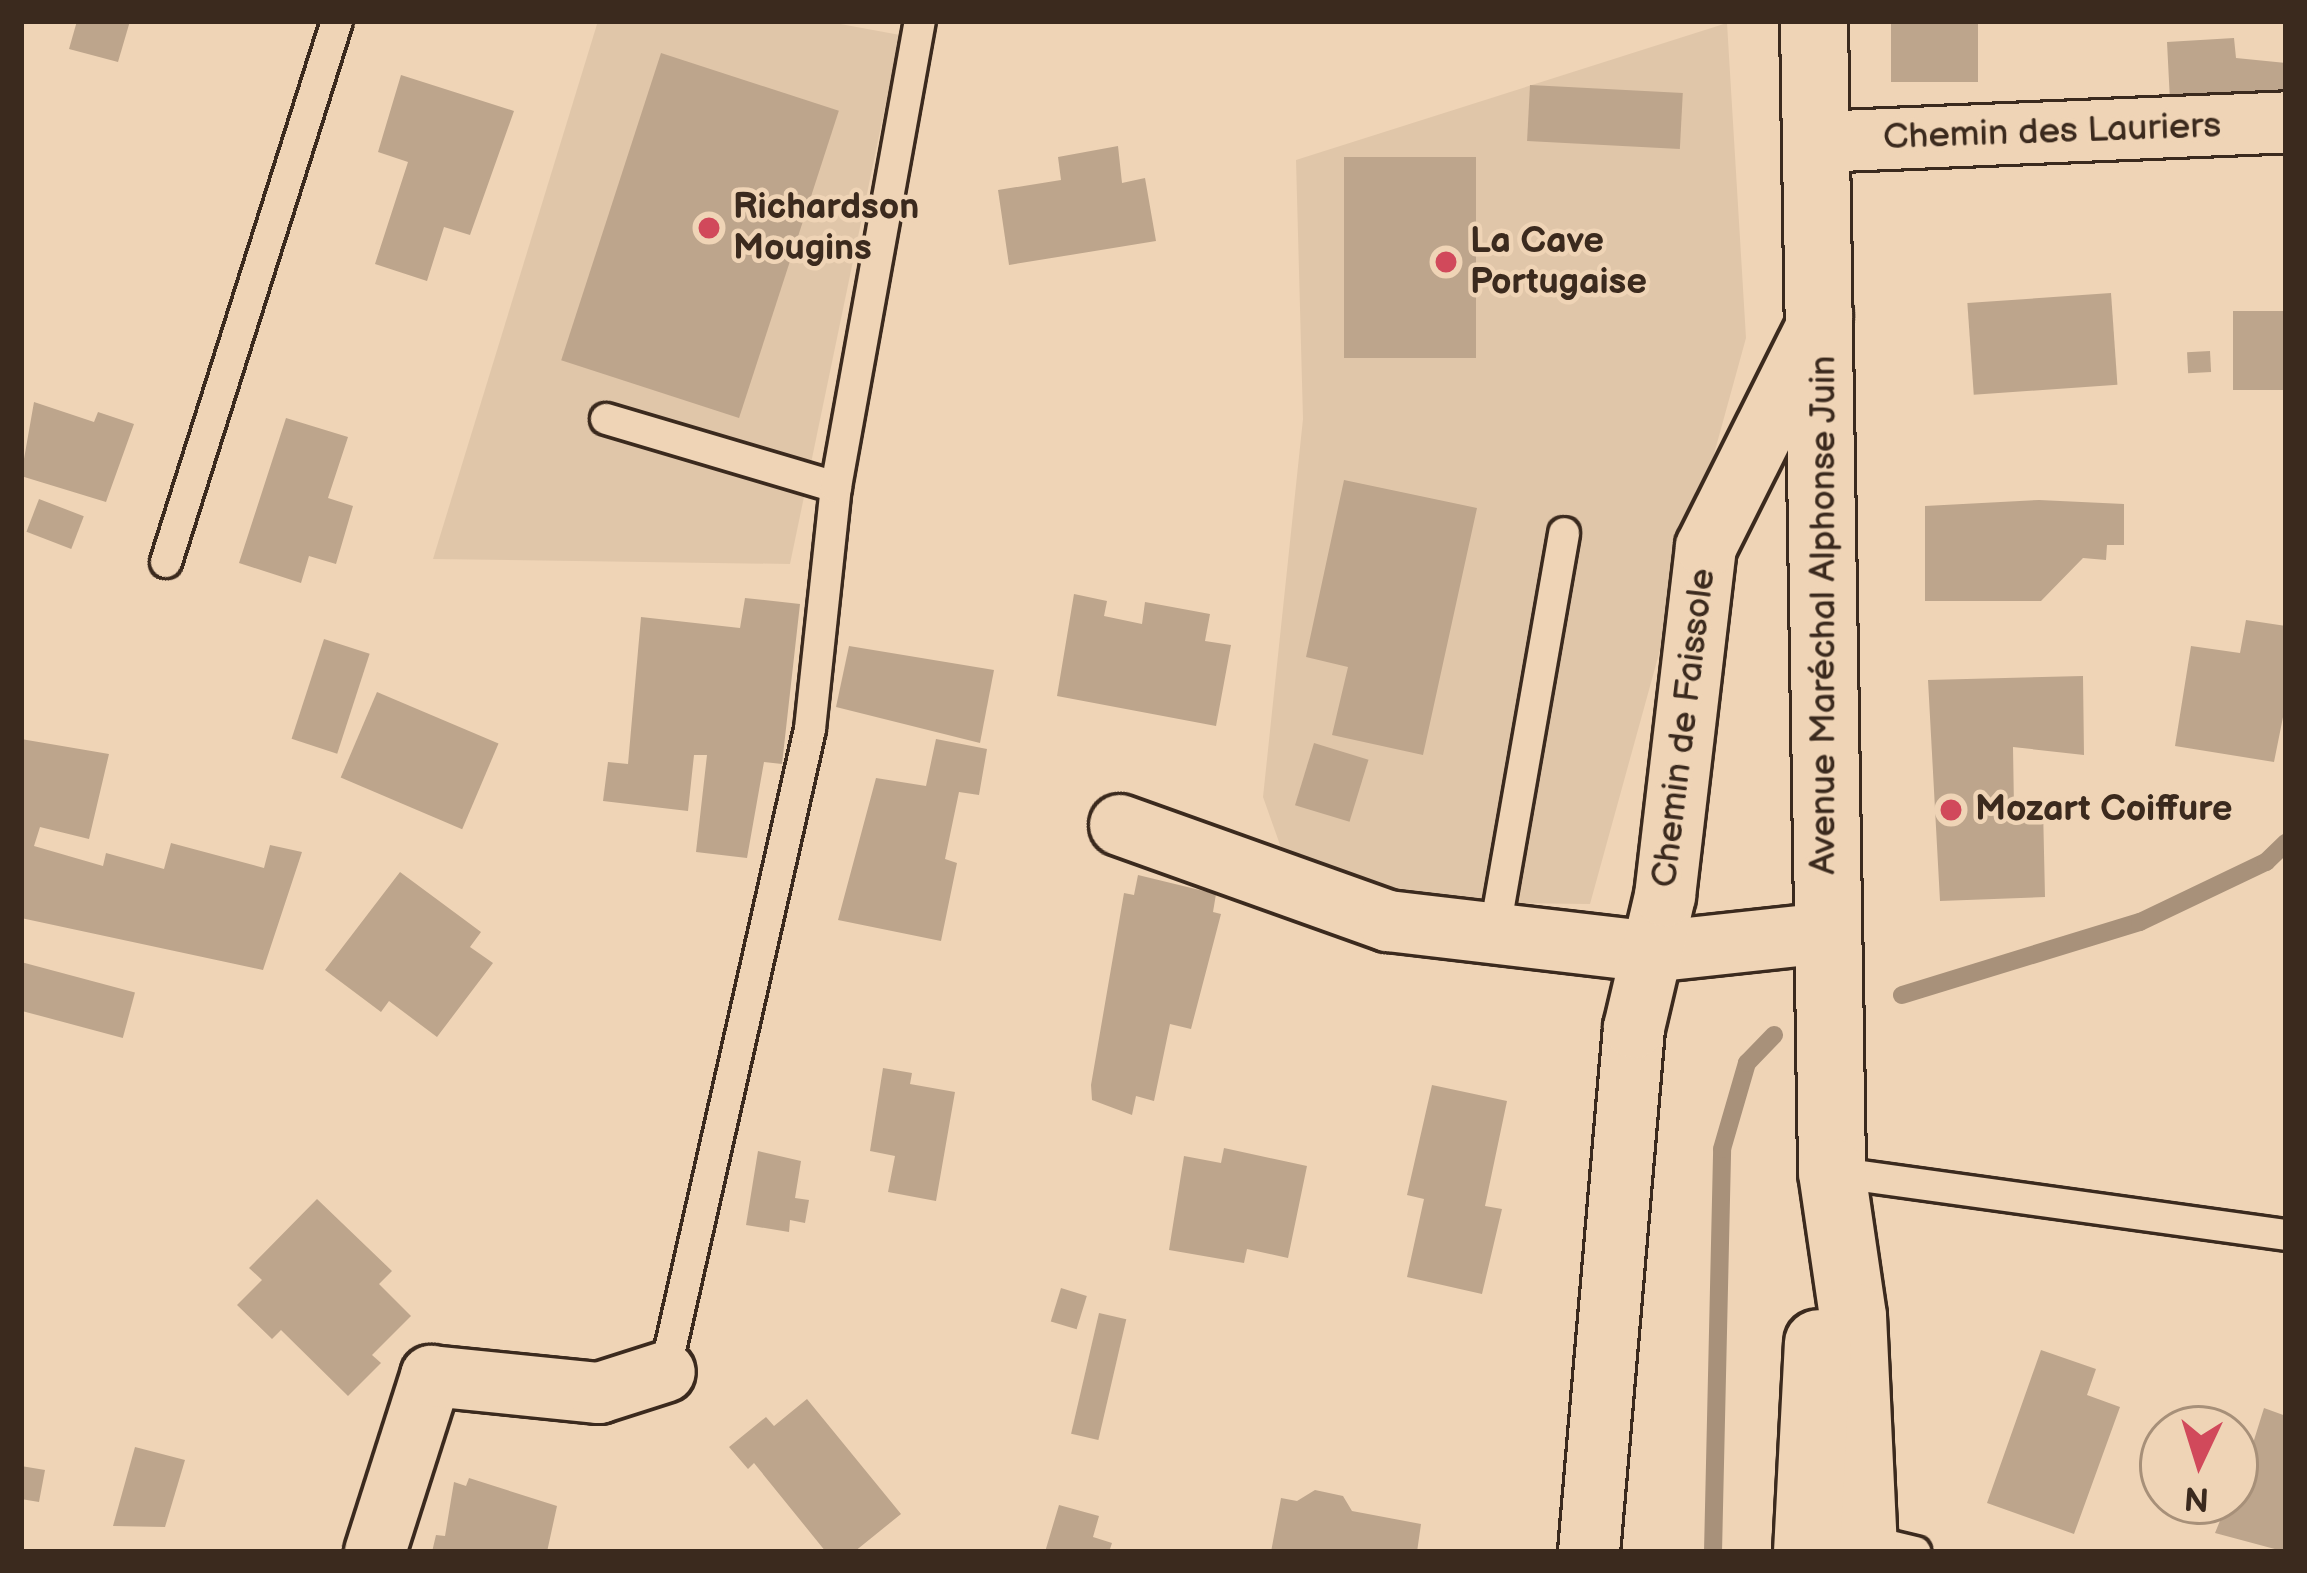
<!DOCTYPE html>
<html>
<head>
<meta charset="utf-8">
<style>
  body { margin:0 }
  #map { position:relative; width:2307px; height:1573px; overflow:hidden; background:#efd4b6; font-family:"Balsamiq Sans",sans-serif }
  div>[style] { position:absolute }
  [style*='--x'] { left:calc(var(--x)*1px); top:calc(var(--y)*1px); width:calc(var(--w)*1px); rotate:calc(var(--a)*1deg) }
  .built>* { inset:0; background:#e0c6a9 }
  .stream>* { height:18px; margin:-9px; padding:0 9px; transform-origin:9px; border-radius:9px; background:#a8917a }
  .building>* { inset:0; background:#bda58c; transform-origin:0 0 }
  .roads { filter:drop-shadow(3px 0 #3b2a1e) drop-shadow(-3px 0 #3b2a1e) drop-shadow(0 3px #3b2a1e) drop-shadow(0 -3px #3b2a1e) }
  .service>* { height:30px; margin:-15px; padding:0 15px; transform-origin:15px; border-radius:15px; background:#efd4b6 }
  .minor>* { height:60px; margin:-30px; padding:0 30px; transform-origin:30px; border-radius:30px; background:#efd4b6 }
  .secondary>* { height:66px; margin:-33px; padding:0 33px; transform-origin:33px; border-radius:33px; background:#efd4b6 }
  .dots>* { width:33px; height:33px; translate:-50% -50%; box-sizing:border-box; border:6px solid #efd4b6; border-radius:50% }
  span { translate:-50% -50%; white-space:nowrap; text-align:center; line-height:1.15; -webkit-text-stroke:9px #efd4b6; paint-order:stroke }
  .street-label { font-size:36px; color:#3b2a1e }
  .poi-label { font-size:36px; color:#3b2a1e; font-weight:700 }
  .left { translate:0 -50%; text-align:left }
  .frame { position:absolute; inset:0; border:24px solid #3b2a1e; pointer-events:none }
  .north { position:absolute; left:2139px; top:1405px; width:120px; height:120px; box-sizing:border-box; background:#efd4b6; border:3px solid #a79079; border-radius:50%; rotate:184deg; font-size:33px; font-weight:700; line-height:48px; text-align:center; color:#3b2a1e }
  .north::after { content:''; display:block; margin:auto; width:42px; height:54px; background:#d1495b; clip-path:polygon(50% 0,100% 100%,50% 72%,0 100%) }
</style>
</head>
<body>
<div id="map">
  <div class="built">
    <div style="clip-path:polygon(598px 21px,824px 21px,900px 35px,790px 564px,433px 559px)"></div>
    <div style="clip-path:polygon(1727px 23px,1746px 338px,1590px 904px,1428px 902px,1289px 870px,1263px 797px,1303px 419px,1296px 160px)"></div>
  </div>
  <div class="stream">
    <div style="--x:1902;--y:995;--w:249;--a:-17.1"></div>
    <div style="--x:2140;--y:922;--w:140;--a:-25.5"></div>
    <div style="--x:2266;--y:862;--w:28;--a:-44"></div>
    <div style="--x:1713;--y:1552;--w:403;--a:-88.7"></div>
    <div style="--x:1722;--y:1149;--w:90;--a:-73.8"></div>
    <div style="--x:1747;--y:1063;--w:39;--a:-46"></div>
  </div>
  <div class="building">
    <div style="clip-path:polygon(77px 21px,130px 21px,118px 62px,69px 49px)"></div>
    <div style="left:1891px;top:21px;width:87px;height:61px"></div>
    <div style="clip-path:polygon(2234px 38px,2236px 58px,2286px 63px,2286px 98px,2170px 101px,2167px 42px)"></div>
    <div style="left:661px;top:53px;width:187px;height:323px;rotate:18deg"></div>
    <div style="clip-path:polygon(401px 75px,514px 111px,470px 235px,444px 227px,427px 281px,375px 264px,408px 162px,378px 152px)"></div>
    <div style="left:1530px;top:85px;width:153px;height:56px;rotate:3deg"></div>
    <div style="clip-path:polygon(1118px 146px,1122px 183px,1145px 178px,1156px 241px,1009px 265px,998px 190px,1061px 180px,1058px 157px)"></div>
    <div style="left:1344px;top:157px;width:132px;height:201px"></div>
    <div style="left:2111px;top:293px;width:92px;height:144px;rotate:86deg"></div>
    <div style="left:2286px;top:311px;width:79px;height:53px;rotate:90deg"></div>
    <div style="left:2210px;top:351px;width:21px;height:23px;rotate:87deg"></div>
    <div style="clip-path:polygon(34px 402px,94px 422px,98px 412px,134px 424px,106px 502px,21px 476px)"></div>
    <div style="clip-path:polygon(286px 418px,348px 437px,328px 498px,353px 506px,336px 564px,309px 556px,301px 583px,239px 563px)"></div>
    <div style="clip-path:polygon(1344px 480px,1477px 508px,1423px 755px,1332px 735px,1348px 667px,1306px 657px)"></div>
    <div style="left:39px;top:499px;width:48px;height:35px;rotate:21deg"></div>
    <div style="clip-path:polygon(2039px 500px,2124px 504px,2124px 545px,2107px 545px,2106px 560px,2083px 558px,2041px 601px,1925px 601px,1925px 506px)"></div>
    <div style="clip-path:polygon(1074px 594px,1107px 601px,1104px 616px,1142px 624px,1145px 602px,1210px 614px,1205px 641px,1231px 645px,1216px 726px,1057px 696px)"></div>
    <div style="clip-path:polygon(745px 598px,800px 604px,782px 764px,764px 762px,747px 858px,696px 852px,707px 755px,694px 755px,688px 811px,603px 801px,608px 762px,628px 764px,641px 617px,740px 628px)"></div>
    <div style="clip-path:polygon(2246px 620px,2286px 626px,2286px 702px,2274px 762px,2175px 746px,2191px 646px,2240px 653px)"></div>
    <div style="left:324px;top:639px;width:48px;height:105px;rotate:18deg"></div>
    <div style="clip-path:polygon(849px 646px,994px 670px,980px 743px,836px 707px)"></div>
    <div style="clip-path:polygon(2083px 676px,2084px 755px,2013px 747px,2014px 808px,2043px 807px,2045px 897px,1940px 901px,1928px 680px)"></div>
    <div style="left:377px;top:692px;width:132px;height:93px;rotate:23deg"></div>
    <div style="clip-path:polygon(21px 739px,109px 754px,89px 839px,40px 827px,34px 846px,103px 866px,106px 853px,164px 869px,171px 843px,264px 868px,270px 845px,302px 852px,263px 970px,21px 918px)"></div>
    <div style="clip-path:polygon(936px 739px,987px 749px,979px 795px,959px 792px,945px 859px,957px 863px,941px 941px,838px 920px,876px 778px,926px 786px)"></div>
    <div style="left:1314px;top:743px;width:57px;height:65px;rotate:17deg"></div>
    <div style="clip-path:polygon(400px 872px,481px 932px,470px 947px,493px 963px,437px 1037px,389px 1001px,381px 1012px,325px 970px)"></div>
    <div style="clip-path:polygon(1138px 875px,1216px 894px,1213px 912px,1221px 914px,1191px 1029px,1170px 1024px,1154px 1101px,1136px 1096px,1132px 1115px,1092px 1100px,1091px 1085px,1124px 893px,1134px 895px)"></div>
    <div style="left:21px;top:962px;width:118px;height:47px;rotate:15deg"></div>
    <div style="clip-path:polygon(883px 1068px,912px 1073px,910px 1084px,955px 1092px,936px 1201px,888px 1192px,895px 1156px,870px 1151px)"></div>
    <div style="clip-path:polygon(1432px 1085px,1507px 1101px,1485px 1206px,1502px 1209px,1482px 1294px,1407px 1277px,1424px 1199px,1407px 1195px)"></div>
    <div style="clip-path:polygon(1224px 1148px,1307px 1166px,1288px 1258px,1247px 1249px,1244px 1263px,1169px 1250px,1184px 1156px,1221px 1163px)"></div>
    <div style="clip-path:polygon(758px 1151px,801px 1161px,795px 1198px,809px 1200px,805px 1223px,790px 1220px,789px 1232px,746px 1225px)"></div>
    <div style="clip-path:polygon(317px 1199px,392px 1271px,379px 1284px,411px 1316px,372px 1355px,381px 1363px,348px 1396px,281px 1330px,272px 1339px,237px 1305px,262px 1280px,249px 1268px)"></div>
    <div style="left:1061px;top:1288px;width:27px;height:35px;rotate:17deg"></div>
    <div style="left:1099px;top:1313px;width:28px;height:124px;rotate:13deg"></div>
    <div style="clip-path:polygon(2041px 1350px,2096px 1369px,2087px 1395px,2120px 1407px,2074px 1534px,1987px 1503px)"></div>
    <div style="clip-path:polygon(807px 1399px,901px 1514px,854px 1552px,826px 1552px,754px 1463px,748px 1469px,729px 1447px,766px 1417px,774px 1426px)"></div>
    <div style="clip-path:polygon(2264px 1408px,2286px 1416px,2286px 1552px,2215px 1533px,2228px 1501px,2235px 1501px)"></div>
    <div style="clip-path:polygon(135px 1447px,185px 1460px,165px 1527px,113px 1526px)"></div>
    <div style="clip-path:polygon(21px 1466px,45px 1470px,39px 1502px,21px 1499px)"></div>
    <div style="clip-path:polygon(469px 1478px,557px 1506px,547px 1552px,432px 1552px,436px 1535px,445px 1536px,454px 1482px,466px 1486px)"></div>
    <div style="clip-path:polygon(1315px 1490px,1343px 1496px,1352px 1511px,1421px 1524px,1417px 1552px,1271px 1552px,1281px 1498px,1297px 1501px)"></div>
    <div style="clip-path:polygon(1059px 1505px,1099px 1516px,1093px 1537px,1112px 1543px,1109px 1552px,1045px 1552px)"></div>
  </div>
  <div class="roads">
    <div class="service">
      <div style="--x:606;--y:419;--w:240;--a:16.5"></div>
      <div style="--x:166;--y:562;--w:567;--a:-72.46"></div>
      <div style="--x:1494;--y:935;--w:408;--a:-80.1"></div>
      <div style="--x:1832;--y:1172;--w:458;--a:7.9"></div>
      <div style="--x:665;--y:1372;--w:659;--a:-77.29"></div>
      <div style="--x:810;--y:729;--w:243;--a:-83.9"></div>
      <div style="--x:836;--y:487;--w:474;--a:-79.8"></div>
      <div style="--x:1861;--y:1539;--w:56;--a:13.5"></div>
    </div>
    <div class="minor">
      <div style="--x:1817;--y:142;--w:469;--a:-2.4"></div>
      <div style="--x:1120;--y:825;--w:285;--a:19.7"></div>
      <div style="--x:1388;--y:921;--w:265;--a:6.7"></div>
      <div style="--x:1651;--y:952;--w:176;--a:-6.2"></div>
      <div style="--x:375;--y:1552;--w:185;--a:-72.3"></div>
      <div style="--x:431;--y:1376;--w:169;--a:5.8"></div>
      <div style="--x:599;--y:1393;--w:69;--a:-17.7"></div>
      <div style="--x:1589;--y:1552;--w:526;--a:-85.09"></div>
      <div style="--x:1634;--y:1028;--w:136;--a:-76.8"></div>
      <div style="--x:1665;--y:896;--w:351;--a:-83.3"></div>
      <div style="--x:1706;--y:547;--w:259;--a:-63.4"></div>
    </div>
    <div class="secondary">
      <div style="--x:1814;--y:21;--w:1151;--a:89.1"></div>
      <div style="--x:1832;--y:1172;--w:146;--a:81.7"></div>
      <div style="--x:1853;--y:1316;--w:236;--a:87.3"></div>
      <div style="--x:1807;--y:1552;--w:209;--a:-87"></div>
    </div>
  </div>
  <div class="dots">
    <div style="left:709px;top:228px;background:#d1495b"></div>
    <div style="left:1446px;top:262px;background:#d1495b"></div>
    <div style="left:1951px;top:810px;background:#d1495b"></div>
  </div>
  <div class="street-label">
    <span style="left:2052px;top:132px;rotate:-2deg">Chemin des Lauriers</span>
    <span style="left:1824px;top:615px;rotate:-90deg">Avenue Maréchal Alphonse Juin</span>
    <span style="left:1684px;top:728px;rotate:-83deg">Chemin de Faissole</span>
  </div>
  <div class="poi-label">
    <span class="left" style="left:733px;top:228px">Richardson<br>Mougins</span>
    <span class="left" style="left:1470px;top:262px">La Cave<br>Portugaise</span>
    <span class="left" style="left:1975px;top:810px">Mozart Coiffure</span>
  </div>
  <div class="frame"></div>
  <div class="north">N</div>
</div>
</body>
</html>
